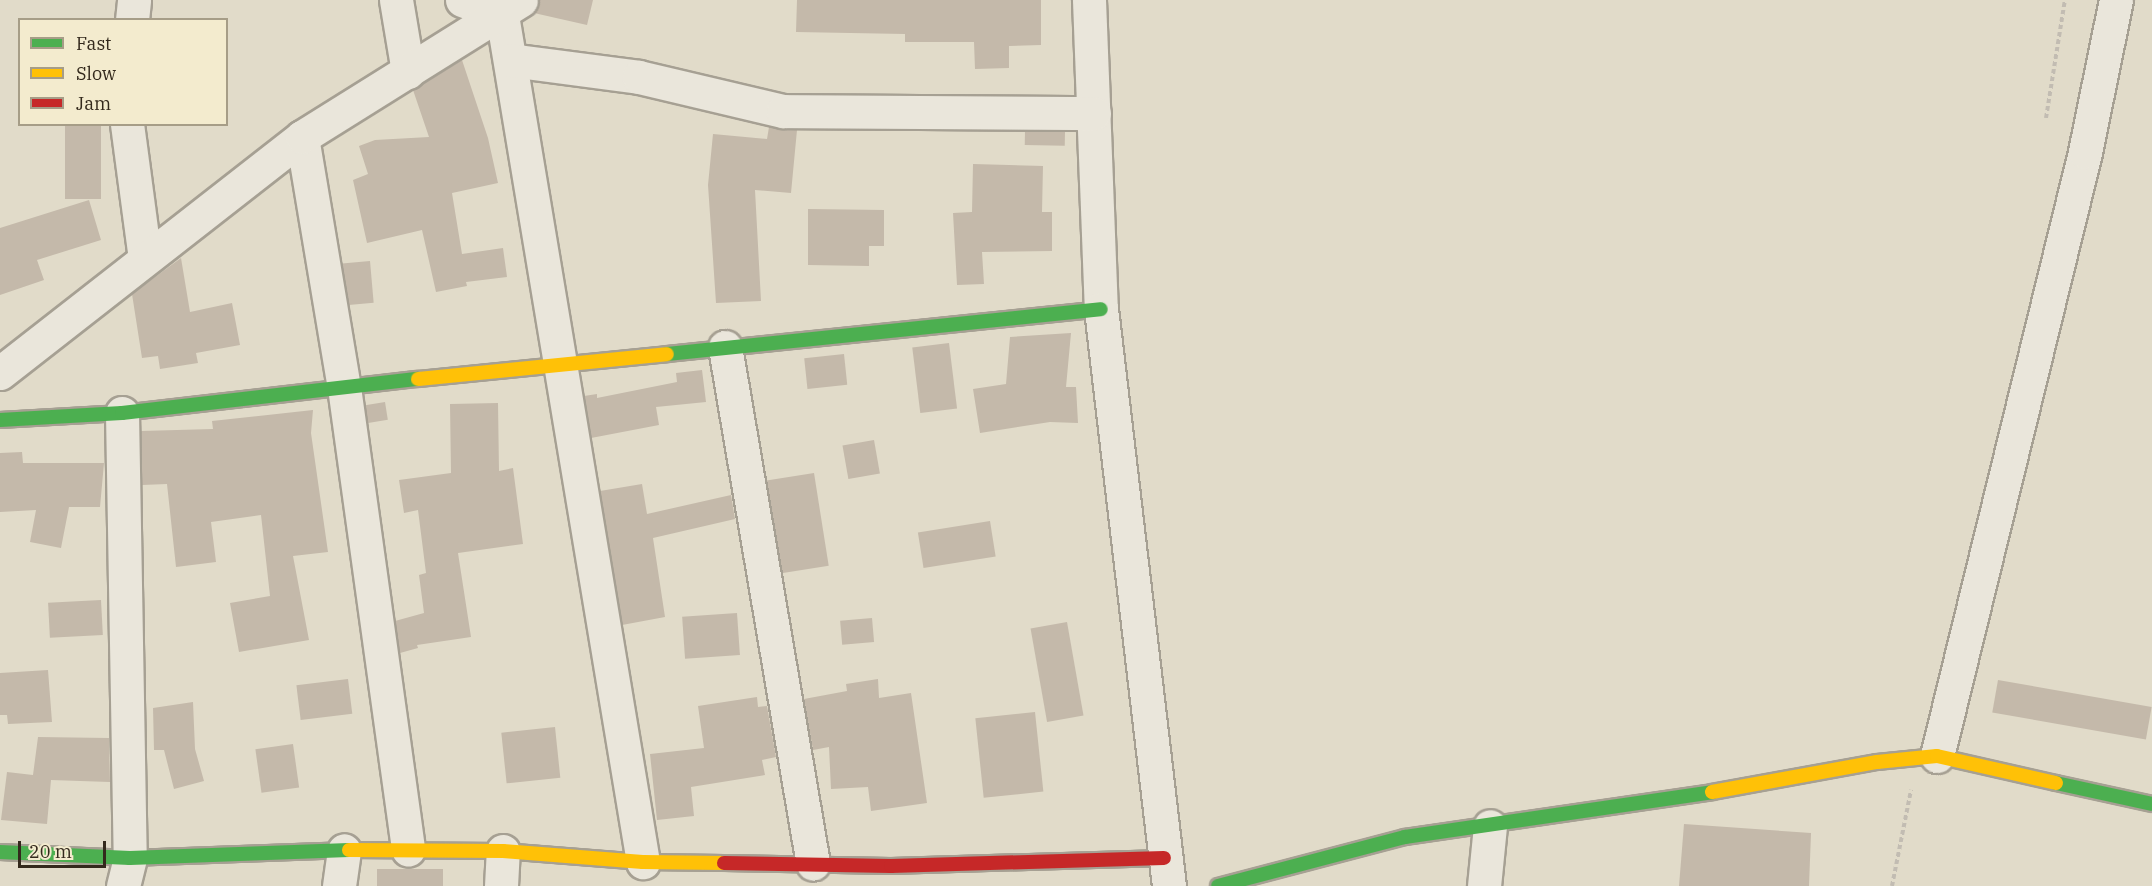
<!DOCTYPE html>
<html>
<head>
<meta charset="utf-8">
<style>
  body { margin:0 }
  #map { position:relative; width:2152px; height:886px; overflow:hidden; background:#e1dbc9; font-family:"IBM Plex Serif",serif }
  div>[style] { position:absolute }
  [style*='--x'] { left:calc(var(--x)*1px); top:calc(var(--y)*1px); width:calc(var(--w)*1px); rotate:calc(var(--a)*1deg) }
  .building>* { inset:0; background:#c4b9aa; transform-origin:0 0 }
  .path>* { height:4px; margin-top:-2px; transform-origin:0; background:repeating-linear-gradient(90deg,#c2bcb2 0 4.5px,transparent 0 7.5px) }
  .roads { filter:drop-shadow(2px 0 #a6a093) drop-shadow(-2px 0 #a6a093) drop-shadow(0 2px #a6a093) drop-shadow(0 -2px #a6a093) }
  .street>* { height:33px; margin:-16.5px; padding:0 16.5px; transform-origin:16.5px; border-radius:16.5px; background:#eae6db }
  .fast>* { height:14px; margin:-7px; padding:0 7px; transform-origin:7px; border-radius:7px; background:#4caf50 }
  .slow>* { height:14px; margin:-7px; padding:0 7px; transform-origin:7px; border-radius:7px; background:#ffc107 }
  .jam>* { height:14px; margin:-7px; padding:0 7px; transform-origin:7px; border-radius:7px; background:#c62828 }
  span { translate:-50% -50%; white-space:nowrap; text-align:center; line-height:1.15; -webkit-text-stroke:4.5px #f3ebce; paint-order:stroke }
  .legend { position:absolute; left:18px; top:18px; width:210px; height:108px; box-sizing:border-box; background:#f3ebce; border:2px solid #a69d87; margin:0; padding:8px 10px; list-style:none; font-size:18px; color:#33291c }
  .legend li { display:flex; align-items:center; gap:12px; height:30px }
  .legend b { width:30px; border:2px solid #a69d87 }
  .scale { position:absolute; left:18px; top:841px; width:88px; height:27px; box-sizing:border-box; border:3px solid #33291c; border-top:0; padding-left:8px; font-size:18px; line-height:21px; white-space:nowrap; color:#33291c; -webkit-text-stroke:4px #f3ebce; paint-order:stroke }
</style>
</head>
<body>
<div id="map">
  <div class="building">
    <div style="clip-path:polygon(540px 0,593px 0,587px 25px,534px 13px)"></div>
    <div style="clip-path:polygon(797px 0,1041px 0,1041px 45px,1009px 46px,1009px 68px,975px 69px,974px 42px,905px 42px,905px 34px,796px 32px)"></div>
    <div style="clip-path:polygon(462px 60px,488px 138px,498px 183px,452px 193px,462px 254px,503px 248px,507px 277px,466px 282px,467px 286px,436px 292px,422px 230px,367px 243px,353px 180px,368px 174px,359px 146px,375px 140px,429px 137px,413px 90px)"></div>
    <div style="left:65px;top:124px;width:36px;height:75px"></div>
    <div style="clip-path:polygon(769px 127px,797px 130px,791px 193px,755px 190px,761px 301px,716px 303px,708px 185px,713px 134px,767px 139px)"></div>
    <div style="left:1025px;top:131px;width:40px;height:14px;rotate:1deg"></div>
    <div style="clip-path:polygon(973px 164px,1043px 166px,1042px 212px,1052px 212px,1052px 251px,982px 252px,984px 284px,957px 285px,953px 213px,972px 212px)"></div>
    <div style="clip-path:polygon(89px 200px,101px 240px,37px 260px,44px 280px,0 295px,0 228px)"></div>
    <div style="clip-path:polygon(808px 209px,884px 210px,884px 246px,869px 246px,869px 266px,808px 265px)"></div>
    <div style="clip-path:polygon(181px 258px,190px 312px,232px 303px,240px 345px,196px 353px,198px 363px,160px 369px,158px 356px,142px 358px,132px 294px)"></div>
    <div style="left:370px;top:261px;width:42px;height:28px;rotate:85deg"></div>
    <div style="clip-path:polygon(1071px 333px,1066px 387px,1076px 387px,1078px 423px,1050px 422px,980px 433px,973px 389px,1006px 384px,1010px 337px)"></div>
    <div style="left:949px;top:343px;width:66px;height:37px;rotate:83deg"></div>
    <div style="left:844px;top:354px;width:31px;height:40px;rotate:84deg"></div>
    <div style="clip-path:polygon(702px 370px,706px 402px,656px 407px,659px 425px,591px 438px,584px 396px,597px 394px,597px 398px,677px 382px,676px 373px)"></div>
    <div style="left:385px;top:402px;width:18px;height:20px;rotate:81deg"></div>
    <div style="clip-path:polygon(498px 403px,499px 471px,513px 468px,523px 544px,458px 553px,471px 637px,417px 645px,418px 648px,400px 653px,395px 621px,424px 613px,419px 575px,426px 573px,418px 510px,404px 513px,399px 480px,451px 473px,450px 404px)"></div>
    <div style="clip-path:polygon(313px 410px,311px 433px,328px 552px,293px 556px,309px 640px,239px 652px,230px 603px,270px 596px,261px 515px,211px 522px,216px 562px,176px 567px,167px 484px,142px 485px,141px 431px,213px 429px,212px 421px)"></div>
    <div style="left:874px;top:440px;width:34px;height:32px;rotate:80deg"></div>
    <div style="clip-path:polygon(22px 452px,23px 463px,104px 463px,100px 507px,69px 507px,61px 548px,30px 542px,36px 510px,0 512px,0 453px)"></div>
    <div style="left:814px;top:473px;width:94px;height:48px;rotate:81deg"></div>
    <div style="clip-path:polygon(642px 484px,647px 514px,731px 495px,735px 519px,653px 538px,665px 617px,622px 625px,600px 491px)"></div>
    <div style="left:990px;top:521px;width:36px;height:73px;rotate:81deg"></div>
    <div style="left:101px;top:600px;width:35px;height:53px;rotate:87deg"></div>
    <div style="left:737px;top:613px;width:42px;height:55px;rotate:86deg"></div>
    <div style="left:872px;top:618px;width:24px;height:32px;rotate:85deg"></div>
    <div style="left:1067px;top:622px;width:95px;height:37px;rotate:80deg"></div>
    <div style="clip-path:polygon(48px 670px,52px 722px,8px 724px,7px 715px,0 715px,0 673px)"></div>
    <div style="left:348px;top:679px;width:35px;height:52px;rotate:83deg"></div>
    <div style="clip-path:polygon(878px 679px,879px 698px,911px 693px,927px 803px,871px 811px,868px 787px,831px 789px,829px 747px,813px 750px,804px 699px,847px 691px,846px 684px)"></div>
    <div style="left:1998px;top:680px;width:156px;height:33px;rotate:10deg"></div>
    <div style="clip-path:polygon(757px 697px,758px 707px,767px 706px,776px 757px,762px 760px,765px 775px,691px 787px,694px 816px,657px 820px,650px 754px,704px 748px,698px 706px)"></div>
    <div style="clip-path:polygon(193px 702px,195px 749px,204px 781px,174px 789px,164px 750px,154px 750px,153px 708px)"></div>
    <div style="left:1035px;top:712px;width:80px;height:60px;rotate:84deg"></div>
    <div style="left:555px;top:727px;width:51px;height:54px;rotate:84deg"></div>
    <div style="clip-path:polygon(38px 737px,109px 738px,110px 782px,51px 780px,47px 824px,1px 820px,7px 772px,33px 775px)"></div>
    <div style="left:293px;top:744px;width:44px;height:38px;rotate:82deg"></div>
    <div style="clip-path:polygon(1684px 824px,1811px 833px,1809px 886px,1679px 886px)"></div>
    <div style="left:377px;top:869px;width:66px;height:17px"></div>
  </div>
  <div class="path">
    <div style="--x:2046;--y:118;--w:120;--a:-80.9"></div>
    <div style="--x:1892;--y:886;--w:98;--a:-78.8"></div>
  </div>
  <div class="roads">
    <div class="street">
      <div style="--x:396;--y:0;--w:73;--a:80.5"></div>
      <div style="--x:462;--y:0;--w:43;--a:20.6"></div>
      <div style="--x:502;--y:15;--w:859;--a:80.55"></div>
      <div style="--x:1089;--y:0;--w:309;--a:87.8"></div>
      <div style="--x:1101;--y:309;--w:581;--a:83.28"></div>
      <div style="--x:132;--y:20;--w:20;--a:-84"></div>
      <div style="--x:510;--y:60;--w:130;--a:7.5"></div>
      <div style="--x:639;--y:77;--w:148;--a:13.3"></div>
      <div style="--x:783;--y:111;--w:311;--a:0.4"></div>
      <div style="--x:127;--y:124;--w:136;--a:82.4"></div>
      <div style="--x:302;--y:137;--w:254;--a:80.5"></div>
      <div style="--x:344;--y:387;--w:467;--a:82.1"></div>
      <div style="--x:725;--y:347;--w:524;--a:80.34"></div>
      <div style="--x:0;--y:373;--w:383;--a:-38"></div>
      <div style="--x:302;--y:137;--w:258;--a:-32"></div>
      <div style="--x:122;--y:413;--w:445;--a:89"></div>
      <div style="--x:130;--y:858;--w:29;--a:104"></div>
      <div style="--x:1937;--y:756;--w:622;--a:-76.23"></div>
      <div style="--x:2085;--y:152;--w:155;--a:-78.5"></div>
      <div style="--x:339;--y:886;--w:36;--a:-82"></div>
      <div style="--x:501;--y:886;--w:35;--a:-87"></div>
      <div style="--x:1484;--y:886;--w:60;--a:-84.3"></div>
    </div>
    <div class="fast">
      <div style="--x:667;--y:354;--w:436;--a:-5.9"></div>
      <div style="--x:0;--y:420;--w:122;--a:-3.3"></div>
      <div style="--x:122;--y:413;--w:298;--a:-6.6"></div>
      <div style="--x:2056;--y:783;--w:98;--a:12.3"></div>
      <div style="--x:0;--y:852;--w:130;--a:2.6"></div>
      <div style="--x:130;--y:858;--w:219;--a:-2.1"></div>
      <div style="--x:1218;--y:886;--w:193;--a:-14.7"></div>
      <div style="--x:1405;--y:837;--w:310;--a:-8.3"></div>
    </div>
    <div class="slow">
      <div style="--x:418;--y:379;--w:250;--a:-5.7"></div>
      <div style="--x:1712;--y:792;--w:168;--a:-10.3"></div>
      <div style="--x:1877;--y:762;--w:60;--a:-5.7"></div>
      <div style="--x:1937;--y:756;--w:122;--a:12.8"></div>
      <div style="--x:349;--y:850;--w:154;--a:0.4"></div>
      <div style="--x:503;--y:851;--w:140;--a:4.5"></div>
      <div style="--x:643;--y:862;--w:81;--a:0.7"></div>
    </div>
    <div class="jam">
      <div style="--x:724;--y:863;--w:167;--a:1"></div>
      <div style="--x:891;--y:866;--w:273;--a:-1.7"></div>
    </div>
  </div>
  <ul class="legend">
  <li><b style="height:8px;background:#4caf50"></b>Fast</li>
  <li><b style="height:8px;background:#ffc107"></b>Slow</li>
  <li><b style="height:8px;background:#c62828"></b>Jam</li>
  </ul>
  <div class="scale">20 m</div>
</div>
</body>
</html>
